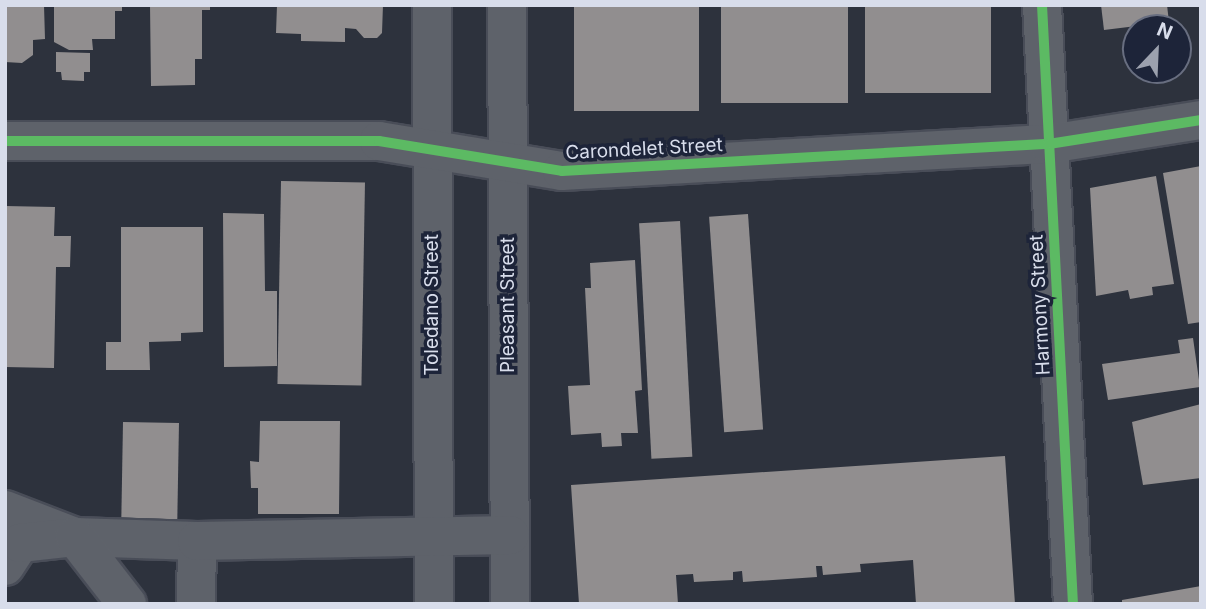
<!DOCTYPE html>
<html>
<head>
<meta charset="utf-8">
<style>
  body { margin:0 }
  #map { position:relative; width:1206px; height:609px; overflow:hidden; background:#2d323d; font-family:Inter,sans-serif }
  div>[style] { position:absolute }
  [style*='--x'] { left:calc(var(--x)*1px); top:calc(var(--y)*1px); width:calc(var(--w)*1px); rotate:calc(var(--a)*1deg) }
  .building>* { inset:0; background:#918e8f; transform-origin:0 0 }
  .roads { filter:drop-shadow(2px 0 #494d58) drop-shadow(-2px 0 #494d58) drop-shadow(0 2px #494d58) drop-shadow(0 -2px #494d58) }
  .minor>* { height:38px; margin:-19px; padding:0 19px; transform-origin:19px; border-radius:19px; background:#5e626a }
  .cycleway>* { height:10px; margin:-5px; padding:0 5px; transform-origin:5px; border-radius:5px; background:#5cba63 }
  span { translate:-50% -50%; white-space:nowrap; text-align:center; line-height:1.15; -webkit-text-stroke:7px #1d2439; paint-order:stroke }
  .street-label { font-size:19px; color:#d8ddeb }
  .frame { position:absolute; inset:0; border:7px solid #d8ddeb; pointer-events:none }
  .north { position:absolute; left:1122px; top:14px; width:70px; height:70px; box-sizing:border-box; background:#1d2439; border:2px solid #686e80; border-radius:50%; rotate:23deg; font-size:19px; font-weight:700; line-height:28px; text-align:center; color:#d8ddeb }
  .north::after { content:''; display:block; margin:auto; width:24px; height:32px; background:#9ca1ae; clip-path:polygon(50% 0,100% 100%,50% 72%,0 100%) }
</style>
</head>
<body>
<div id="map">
  <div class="building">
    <div style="clip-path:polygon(5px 5px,44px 5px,45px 39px,33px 40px,33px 55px,22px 63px,5px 62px)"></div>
    <div style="clip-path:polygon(54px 5px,122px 5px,122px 11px,115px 11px,115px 39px,92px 39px,93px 50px,69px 50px,54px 42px)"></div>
    <div style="clip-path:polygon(150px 5px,210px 5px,210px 10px,202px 10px,202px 59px,195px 59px,195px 85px,151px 86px)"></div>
    <div style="clip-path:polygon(277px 5px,383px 5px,382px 33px,377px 38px,364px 38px,356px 29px,345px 28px,345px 42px,301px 41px,301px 34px,276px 33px)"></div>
    <div style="left:574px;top:5px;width:125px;height:106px"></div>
    <div style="left:721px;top:5px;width:127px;height:98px"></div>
    <div style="left:865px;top:5px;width:126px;height:88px"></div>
    <div style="clip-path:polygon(1101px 5px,1167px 5px,1169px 22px,1104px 30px)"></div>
    <div style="clip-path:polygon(56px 52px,90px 53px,90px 72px,84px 72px,84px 81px,62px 80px,61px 72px,56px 72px)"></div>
    <div style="clip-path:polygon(1201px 166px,1201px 322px,1188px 324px,1163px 173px)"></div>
    <div style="clip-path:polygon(1156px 176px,1174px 284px,1152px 287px,1153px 295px,1130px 299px,1128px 290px,1096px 296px,1090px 188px)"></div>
    <div style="left:281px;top:181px;width:84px;height:203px;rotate:1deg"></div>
    <div style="clip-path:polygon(5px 206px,55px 207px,54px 236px,71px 236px,70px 267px,56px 267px,54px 368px,5px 367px)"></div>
    <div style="clip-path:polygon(223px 213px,264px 214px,265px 291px,277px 291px,277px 366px,224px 367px)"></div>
    <div style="left:748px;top:214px;width:216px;height:39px;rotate:86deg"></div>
    <div style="left:680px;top:221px;width:236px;height:41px;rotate:87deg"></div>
    <div style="clip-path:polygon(121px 227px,203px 227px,203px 332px,181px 333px,181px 341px,149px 342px,150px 370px,106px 370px,106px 342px,121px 342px)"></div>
    <div style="clip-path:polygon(635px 260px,642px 390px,635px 391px,638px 433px,621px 433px,622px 446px,602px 447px,601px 433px,571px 435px,568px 386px,590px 385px,585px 288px,591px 288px,590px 263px)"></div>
    <div style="clip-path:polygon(1193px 338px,1200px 387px,1108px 400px,1102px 364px,1180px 353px,1178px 340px)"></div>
    <div style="clip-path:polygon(1201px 404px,1201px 478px,1143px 485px,1132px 422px)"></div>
    <div style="clip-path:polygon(260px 421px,340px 421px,339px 514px,258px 514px,258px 488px,251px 488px,250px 461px,259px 462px)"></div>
    <div style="left:123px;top:422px;width:56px;height:107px;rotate:1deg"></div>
    <div style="clip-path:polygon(1005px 456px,1015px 604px,916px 604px,913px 560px,860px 564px,861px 572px,823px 575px,822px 566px,816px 566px,817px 577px,743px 582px,742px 571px,733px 572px,733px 580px,694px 582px,693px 574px,676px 575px,678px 604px,579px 604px,571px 485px)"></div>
    <div style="clip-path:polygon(1201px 586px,1201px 604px,1122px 604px,1122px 600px)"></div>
  </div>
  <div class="roads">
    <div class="minor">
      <div style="--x:432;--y:5;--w:599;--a:89.81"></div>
      <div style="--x:507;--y:5;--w:599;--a:89.71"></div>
      <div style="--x:1042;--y:5;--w:600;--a:87.04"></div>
      <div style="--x:5;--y:141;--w:374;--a:0"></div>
      <div style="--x:379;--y:141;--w:185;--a:9.3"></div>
      <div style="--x:562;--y:171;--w:488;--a:-3.2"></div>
      <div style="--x:1049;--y:144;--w:154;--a:-9"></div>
      <div style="--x:5;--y:510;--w:75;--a:21.1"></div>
      <div style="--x:75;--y:537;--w:122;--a:1.9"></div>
      <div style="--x:197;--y:541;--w:63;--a:90.9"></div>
      <div style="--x:197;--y:541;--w:313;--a:-1.1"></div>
      <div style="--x:5;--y:566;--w:27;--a:-57"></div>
      <div style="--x:20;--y:543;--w:55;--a:-6.2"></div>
      <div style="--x:75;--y:537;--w:85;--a:52.2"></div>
    </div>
  </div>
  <div class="cycleway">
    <div style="--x:1042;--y:5;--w:600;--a:87.04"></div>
    <div style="--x:5;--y:141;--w:374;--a:0"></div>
    <div style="--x:379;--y:141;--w:185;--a:9.3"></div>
    <div style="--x:562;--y:171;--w:488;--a:-3.2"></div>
    <div style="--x:1049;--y:144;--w:154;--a:-9"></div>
  </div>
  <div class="street-label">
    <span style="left:644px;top:149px;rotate:-3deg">Carondelet Street</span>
    <span style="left:432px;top:305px;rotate:-90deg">Toledano Street</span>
    <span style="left:508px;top:305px;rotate:-90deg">Pleasant Street</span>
    <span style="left:1040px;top:305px;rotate:-93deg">Harmony Street</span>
  </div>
  <div class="frame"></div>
  <div class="north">N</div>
</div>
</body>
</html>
